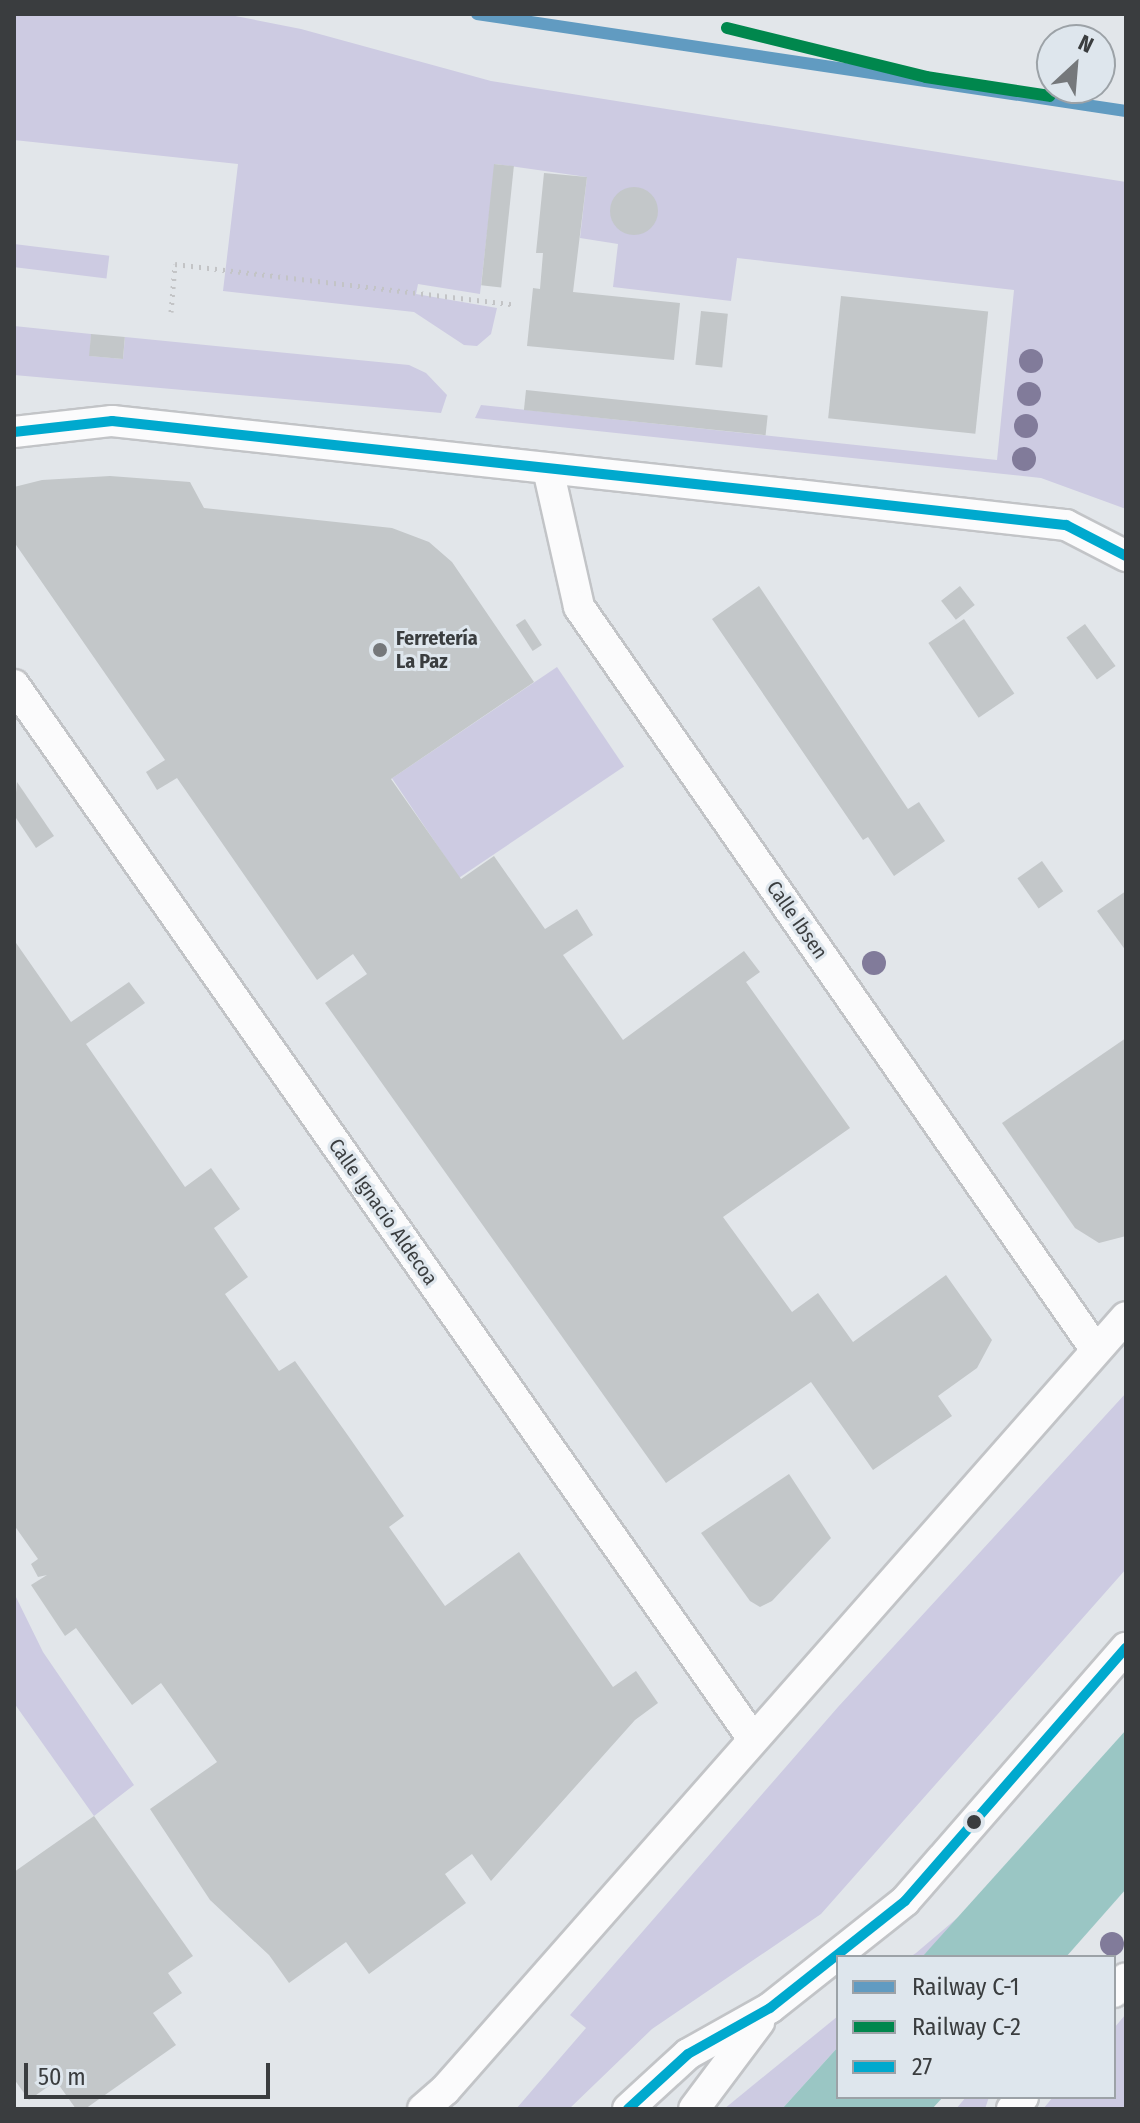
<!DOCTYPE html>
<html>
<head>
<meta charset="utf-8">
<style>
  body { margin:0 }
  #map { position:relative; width:1140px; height:2123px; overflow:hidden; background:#e2e6ea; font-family:"Fira Sans Condensed",sans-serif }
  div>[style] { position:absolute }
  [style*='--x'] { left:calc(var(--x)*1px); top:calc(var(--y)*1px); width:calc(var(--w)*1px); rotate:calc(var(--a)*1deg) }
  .green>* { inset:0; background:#cdcbe2; transform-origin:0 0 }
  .water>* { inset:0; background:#9ac6c4 }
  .building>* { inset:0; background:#c3c7c9; transform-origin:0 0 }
  .round { border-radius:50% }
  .path>* { height:5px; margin-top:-2.5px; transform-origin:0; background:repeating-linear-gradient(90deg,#c3c4c6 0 2px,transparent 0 8px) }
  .roads { filter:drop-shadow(2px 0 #c2c4c7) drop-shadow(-2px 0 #c2c4c7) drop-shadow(0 2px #c2c4c7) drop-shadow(0 -2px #c2c4c7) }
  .street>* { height:30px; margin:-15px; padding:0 15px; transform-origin:15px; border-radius:15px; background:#fbfbfc }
  .bus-1>* { height:10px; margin:-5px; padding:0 5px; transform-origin:5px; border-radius:5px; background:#00a9ce }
  .rail-1>* { height:12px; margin:-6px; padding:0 6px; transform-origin:6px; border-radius:6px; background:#619bc1 }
  .rail-2>* { height:12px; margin:-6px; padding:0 6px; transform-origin:6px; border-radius:6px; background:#00874d }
  .trees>* { width:24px; height:24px; margin:-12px; border-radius:50%; background:#817b9a }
  .dots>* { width:22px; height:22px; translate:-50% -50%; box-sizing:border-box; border:4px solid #dee6ed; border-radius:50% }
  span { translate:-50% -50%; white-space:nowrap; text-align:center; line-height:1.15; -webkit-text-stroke:6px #dee6ed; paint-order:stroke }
  .poi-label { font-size:20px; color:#3a3d3f; font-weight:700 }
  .left { translate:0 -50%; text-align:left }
  .street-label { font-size:20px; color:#3a3d3f }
  .frame { position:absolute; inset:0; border:16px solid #3a3d3f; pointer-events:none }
  .legend { position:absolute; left:836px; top:1955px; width:280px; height:144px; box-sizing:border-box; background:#dee6ed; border:2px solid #9ca2a7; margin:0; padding:10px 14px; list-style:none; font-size:24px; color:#3a3d3f }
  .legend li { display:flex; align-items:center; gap:16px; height:40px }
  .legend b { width:40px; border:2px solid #9ca2a7 }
  .north { position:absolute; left:1036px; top:24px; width:80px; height:80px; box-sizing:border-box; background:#dee6ed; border:2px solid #9ca2a7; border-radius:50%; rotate:26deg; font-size:22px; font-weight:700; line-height:32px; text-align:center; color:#3a3d3f }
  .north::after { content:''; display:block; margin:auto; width:28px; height:36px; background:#75787b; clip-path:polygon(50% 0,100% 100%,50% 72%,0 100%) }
  .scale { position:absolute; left:24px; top:2063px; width:246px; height:36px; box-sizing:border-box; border:4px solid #3a3d3f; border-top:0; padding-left:10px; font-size:24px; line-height:28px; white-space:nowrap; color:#3a3d3f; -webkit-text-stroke:6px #dee6ed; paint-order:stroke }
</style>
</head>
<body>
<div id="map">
  <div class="green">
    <div style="clip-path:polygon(14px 14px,225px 14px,301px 29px,491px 81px,1126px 182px,1126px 509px,1041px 478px,475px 418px,481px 405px,997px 460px,1014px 290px,737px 258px,731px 301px,613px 287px,618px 244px,580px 238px,587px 177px,495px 164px,480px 294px,418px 284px,416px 294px,497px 308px,491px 334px,477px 346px,464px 345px,414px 312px,223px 291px,238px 164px,14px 140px)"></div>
    <div style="left:14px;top:244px;width:96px;height:23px;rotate:7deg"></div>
    <div style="clip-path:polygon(14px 326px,91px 334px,90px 356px,123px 359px,125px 337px,409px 365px,426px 373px,447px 395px,441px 413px,14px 375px)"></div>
    <div style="left:557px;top:667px;width:120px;height:199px;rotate:56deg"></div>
    <div style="clip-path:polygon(1126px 1393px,1126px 1569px,821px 1914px,652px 2029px,569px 2109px,516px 2109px,586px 2028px,570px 2015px,838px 1707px)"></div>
    <div style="clip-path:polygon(14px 1593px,43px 1652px,134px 1785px,94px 1816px,14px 1703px)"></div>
    <div style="clip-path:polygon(969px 1908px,922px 1957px,910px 1957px,916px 1953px)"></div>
    <div style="clip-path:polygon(1126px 2014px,1126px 2109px,1043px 2109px,1053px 2097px,1114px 2097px,1114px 2028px)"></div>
    <div style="clip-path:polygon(838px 2016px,838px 2047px,782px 2109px,724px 2109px)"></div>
    <div style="clip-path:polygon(966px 2097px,989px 2097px,985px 2109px,956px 2109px)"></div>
  </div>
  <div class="water">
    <div style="clip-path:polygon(1126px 1730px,1126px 1889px,1066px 1957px,922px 1957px)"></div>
    <div style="clip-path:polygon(838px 2047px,838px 2097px,943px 2097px,932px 2109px,782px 2109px)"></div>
  </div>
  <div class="building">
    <div style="left:494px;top:164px;width:20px;height:122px;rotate:6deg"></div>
    <div style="clip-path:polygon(544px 173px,587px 177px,573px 292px,680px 303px,674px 360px,527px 346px,533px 288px,540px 289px,543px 253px,536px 253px)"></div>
    <div class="round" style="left:610px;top:187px;width:48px;height:48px"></div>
    <div style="left:841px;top:296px;width:148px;height:123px;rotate:6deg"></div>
    <div style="left:701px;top:311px;width:27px;height:54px;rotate:6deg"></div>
    <div style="left:91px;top:334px;width:34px;height:22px;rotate:5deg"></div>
    <div style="left:526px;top:390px;width:243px;height:20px;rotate:6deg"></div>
    <div style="clip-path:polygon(110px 476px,190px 482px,204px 508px,392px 528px,429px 542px,452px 562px,534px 682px,391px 779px,461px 879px,494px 856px,545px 929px,577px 909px,593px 935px,563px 955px,623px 1040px,744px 951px,760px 972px,746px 982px,850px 1128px,723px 1217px,792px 1312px,818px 1293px,853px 1342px,946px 1275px,992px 1340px,977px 1368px,938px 1396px,952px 1416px,873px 1470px,811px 1382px,666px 1483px,325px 1003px,367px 974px,353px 954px,317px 980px,177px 778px,157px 790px,146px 772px,165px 760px,14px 542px,14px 487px,42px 480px)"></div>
    <div style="clip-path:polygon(759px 586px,908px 809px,919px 802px,945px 841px,894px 876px,868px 837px,863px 840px,712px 619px)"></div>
    <div style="left:960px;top:586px;width:24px;height:24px;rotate:52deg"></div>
    <div style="left:525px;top:619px;width:31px;height:11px;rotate:57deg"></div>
    <div style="left:964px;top:619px;width:90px;height:43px;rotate:56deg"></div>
    <div style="left:1085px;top:624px;width:52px;height:23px;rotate:54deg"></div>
    <div style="clip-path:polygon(17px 782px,54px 836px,36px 848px,14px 815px)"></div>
    <div style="left:1042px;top:861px;width:37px;height:30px;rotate:55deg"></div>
    <div style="clip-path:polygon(1126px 891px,1126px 951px,1097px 911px)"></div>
    <div style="clip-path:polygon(14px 940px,71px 1022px,129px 982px,145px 1003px,86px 1044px,185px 1187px,211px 1168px,240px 1209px,214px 1228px,248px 1277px,225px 1294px,279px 1371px,295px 1361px,349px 1437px,404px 1516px,389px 1527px,445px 1606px,519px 1552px,613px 1687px,636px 1671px,658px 1703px,635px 1720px,491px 1881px,472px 1854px,445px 1874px,466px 1903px,369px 1974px,346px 1942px,289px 1983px,269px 1955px,210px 1900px,150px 1809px,217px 1762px,161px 1683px,132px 1705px,76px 1628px,65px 1636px,31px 1585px,47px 1575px,38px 1577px,31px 1564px,38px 1559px,14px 1525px)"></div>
    <div style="clip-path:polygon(1126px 1038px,1126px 1236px,1099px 1243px,1075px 1228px,1002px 1123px)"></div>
    <div style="clip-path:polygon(789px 1474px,831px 1538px,772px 1601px,760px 1607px,750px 1601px,701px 1533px)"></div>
    <div style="clip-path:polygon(94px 1816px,193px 1956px,168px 1973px,182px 1993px,153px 2013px,176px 2045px,85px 2109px,76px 2109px,56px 2081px,29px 2100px,14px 2079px,14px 1872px)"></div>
  </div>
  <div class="path">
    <div style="--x:171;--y:312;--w:48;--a:-85.2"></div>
    <div style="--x:175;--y:264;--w:339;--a:6.8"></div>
  </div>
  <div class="roads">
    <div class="street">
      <div style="--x:14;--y:432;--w:99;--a:-6.4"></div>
      <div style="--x:112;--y:421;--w:689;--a:6.17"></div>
      <div style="--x:797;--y:495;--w:271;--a:6.4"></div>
      <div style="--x:1066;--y:525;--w:68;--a:27.3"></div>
      <div style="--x:548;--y:469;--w:141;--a:77.3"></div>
      <div style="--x:579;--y:607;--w:905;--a:55.17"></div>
      <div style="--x:14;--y:685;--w:1287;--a:54.96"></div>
      <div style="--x:1114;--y:1992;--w:18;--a:-49"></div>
      <div style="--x:423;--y:2109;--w:29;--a:-41"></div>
      <div style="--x:445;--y:2090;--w:1030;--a:-48.62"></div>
      <div style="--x:628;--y:2109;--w:81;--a:-42.5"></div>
      <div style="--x:688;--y:2054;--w:94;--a:-29.3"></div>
      <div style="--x:770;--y:2008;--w:172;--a:-38.4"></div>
      <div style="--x:905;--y:1901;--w:336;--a:-48.9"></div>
      <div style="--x:694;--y:2109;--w:109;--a:-53.2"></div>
      <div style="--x:1012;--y:2109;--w:16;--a:-47"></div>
    </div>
  </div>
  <div class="bus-1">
    <div style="--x:14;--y:432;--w:99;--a:-6.4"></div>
    <div style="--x:112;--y:421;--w:689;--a:6.17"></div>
    <div style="--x:797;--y:495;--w:271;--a:6.4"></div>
    <div style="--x:1066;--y:525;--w:68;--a:27.3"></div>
    <div style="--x:628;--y:2109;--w:81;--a:-42.5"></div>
    <div style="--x:688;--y:2054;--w:94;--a:-29.3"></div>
    <div style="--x:770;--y:2008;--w:172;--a:-38.4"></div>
    <div style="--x:905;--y:1901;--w:336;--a:-48.9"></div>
  </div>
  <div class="rail-1">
    <div style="--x:477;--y:14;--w:656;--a:8.5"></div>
  </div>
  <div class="rail-2">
    <div style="--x:727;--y:28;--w:205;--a:13.8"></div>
    <div style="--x:926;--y:77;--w:125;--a:8.7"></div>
  </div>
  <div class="trees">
    <div style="left:1031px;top:361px"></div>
    <div style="left:1029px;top:394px"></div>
    <div style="left:1026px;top:426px"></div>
    <div style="left:1024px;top:459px"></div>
    <div style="left:874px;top:963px"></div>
    <div style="left:1112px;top:1944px"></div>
  </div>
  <div class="dots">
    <div style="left:380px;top:650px;background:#75787b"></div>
    <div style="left:974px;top:1822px;background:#3a3d3f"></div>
  </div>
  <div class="poi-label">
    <span class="left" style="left:396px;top:650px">Ferretería<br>La Paz</span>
  </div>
  <div class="street-label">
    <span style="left:797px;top:920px;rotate:55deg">Calle Ibsen</span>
    <span style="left:383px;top:1212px;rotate:55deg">Calle Ignacio Aldecoa</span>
  </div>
  <div class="frame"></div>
  <ul class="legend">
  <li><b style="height:10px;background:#619bc1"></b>Railway C-1</li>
  <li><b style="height:10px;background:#00874d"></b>Railway C-2</li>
  <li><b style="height:10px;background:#00a9ce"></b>27</li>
  </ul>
  <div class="north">N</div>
  <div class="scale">50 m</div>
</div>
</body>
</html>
